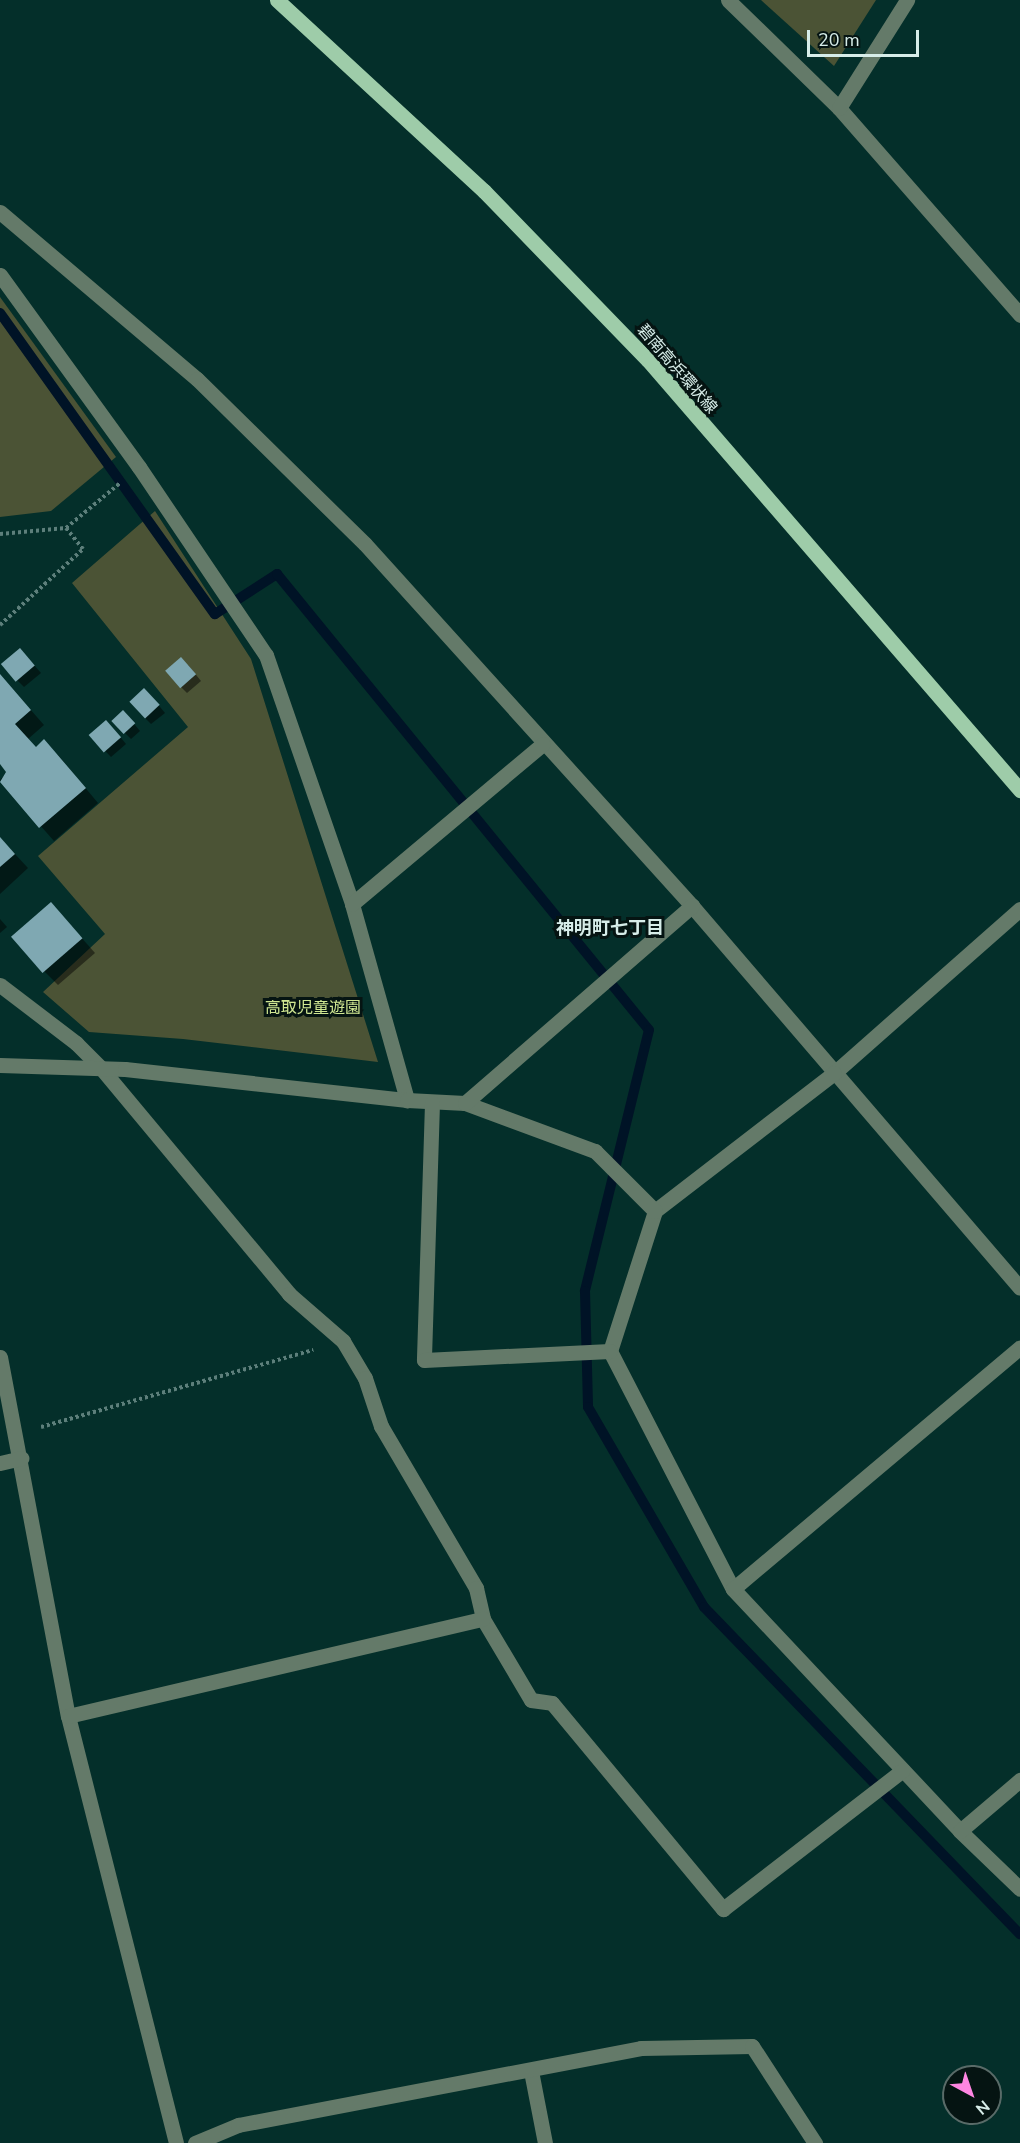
<!DOCTYPE html>
<html>
<head>
<meta charset="utf-8">
<style>
  body { margin:0 }
  #map { position:relative; width:1020px; height:2143px; overflow:hidden; background:#042f2a; font-family:"Nunito Sans","Noto Sans JP",sans-serif }
  div>[style] { position:absolute }
  [style*='--x'] { left:calc(var(--x)*1px); top:calc(var(--y)*1px); width:calc(var(--w)*1px); rotate:calc(var(--a)*1deg) }
  .green>* { inset:0; background:#4b5335 }
  .shadow>* { inset:0; background:#0007 }
  .stream>* { height:10px; margin:-5px; padding:0 5px; transform-origin:5px; border-radius:5px; background:#001326 }
  .building>* { inset:0; background:#7fa8b2; transform-origin:0 0 }
  .path>* { height:4px; margin-top:-2px; transform-origin:0; background:repeating-linear-gradient(90deg,#5d7f7b 0 3px,transparent 0 6px) }
  .minor>* { height:15px; margin:-7.5px; padding:0 7.5px; transform-origin:7.5px; border-radius:7.5px; background:#647a69 }
  .major>* { height:15px; margin:-7.5px; padding:0 7.5px; transform-origin:7.5px; border-radius:7.5px; background:#9ecca9 }
  span { translate:-50% -50%; white-space:nowrap; text-align:center; line-height:1.15; -webkit-text-stroke:6px #051412; paint-order:stroke }
  .street-label { font-size:16px; color:#d7ede9 }
  .park-label { font-size:16px; color:#d0e792 }
  .neighbourhood-label { font-size:18px; color:#d7ede9; font-weight:700 }
  .north { position:absolute; left:942px; top:2065px; width:60px; height:60px; box-sizing:border-box; background:#051412; border:2px solid #596b68; border-radius:50%; rotate:140deg; font-size:16px; font-weight:700; line-height:24px; text-align:center; color:#d7ede9 }
  .north::after { content:''; display:block; margin:auto; width:21px; height:27px; background:#fe86e1; clip-path:polygon(50% 0,100% 100%,50% 72%,0 100%) }
  .scale { position:absolute; left:807px; top:30px; width:112px; height:27px; box-sizing:border-box; border:3px solid #d7ede9; border-top:0; padding-left:8px; font-size:18px; line-height:21px; white-space:nowrap; color:#d7ede9; -webkit-text-stroke:4px #051412; paint-order:stroke }
</style>
</head>
<body>
<div id="map">
  <div class="green">
    <div style="clip-path:polygon(761px 0,876px 0,834px 66px)"></div>
    <div style="clip-path:polygon(0 297px,116px 457px,51px 511px,0 517px)"></div>
    <div style="clip-path:polygon(155px 511px,251px 659px,378px 1062px,183px 1039px,89px 1032px,43px 992px,105px 934px,38px 856px,188px 727px,72px 583px)"></div>
  </div>
  <div class="shadow">
    <div style="clip-path:polygon(27px 657px,41px 673px,24px 687px,17px 680px)"></div>
    <div style="clip-path:polygon(188px 665px,201px 681px,187px 693px,181px 687px)"></div>
    <div style="clip-path:polygon(0 675px,44px 725px,28px 739px,36px 748px,58px 755px,98px 803px,54px 841px,0 780px,8px 772px,0 762px)"></div>
    <div style="clip-path:polygon(151px 696px,165px 713px,151px 724px,145px 718px)"></div>
    <div style="clip-path:polygon(130px 719px,140px 731px,131px 739px,124px 732px)"></div>
    <div style="clip-path:polygon(113px 728px,126px 744px,111px 757px,90px 735px)"></div>
    <div style="clip-path:polygon(0 838px,28px 868px,0 894px)"></div>
    <div style="clip-path:polygon(64px 918px,95px 953px,58px 985px,44px 971px)"></div>
    <div style="clip-path:polygon(0 919px,7px 927px,0 933px)"></div>
  </div>
  <div class="stream">
    <div style="--x:0;--y:313;--w:370;--a:54.5"></div>
    <div style="--x:215;--y:614;--w:74;--a:-32.8"></div>
    <div style="--x:277;--y:574;--w:588;--a:50.79"></div>
    <div style="--x:649;--y:1030;--w:269;--a:103.8"></div>
    <div style="--x:585;--y:1291;--w:116;--a:88.5"></div>
    <div style="--x:588;--y:1407;--w:231;--a:59.9"></div>
    <div style="--x:704;--y:1607;--w:455;--a:46"></div>
  </div>
  <div class="building">
    <div style="left:20px;top:648px;width:23px;height:25px;rotate:50deg"></div>
    <div style="left:181px;top:657px;width:23px;height:21px;rotate:49deg"></div>
    <div style="clip-path:polygon(0 674px,31px 710px,15px 724px,36px 747px,44px 739px,86px 788px,39px 828px,0 782px,6px 772px,0 764px)"></div>
    <div style="left:144px;top:688px;width:23px;height:20px;rotate:47deg"></div>
    <div style="left:123px;top:710px;width:18px;height:16px;rotate:47deg"></div>
    <div style="left:106px;top:720px;width:23px;height:23px;rotate:49deg"></div>
    <div style="clip-path:polygon(0 837px,15px 854px,0 867px)"></div>
    <div style="left:51px;top:902px;width:48px;height:53px;rotate:49deg"></div>
  </div>
  <div class="path">
    <div style="--x:0;--y:534;--w:66;--a:-5.2"></div>
    <div style="--x:0;--y:625;--w:113;--a:-42.5"></div>
    <div style="--x:83;--y:549;--w:27;--a:-129"></div>
    <div style="--x:66;--y:528;--w:70;--a:-39.8"></div>
    <div style="--x:41;--y:1427;--w:283;--a:-15.8"></div>
  </div>
  <div class="minor">
    <div style="--x:728;--y:0;--w:155;--a:44.2"></div>
    <div style="--x:839;--y:108;--w:275;--a:48.8"></div>
    <div style="--x:839;--y:108;--w:128;--a:-57.8"></div>
    <div style="--x:0;--y:212;--w:258;--a:40.3"></div>
    <div style="--x:197;--y:379;--w:235;--a:44.5"></div>
    <div style="--x:365;--y:544;--w:488;--a:47.9"></div>
    <div style="--x:692;--y:906;--w:503;--a:49.35"></div>
    <div style="--x:0;--y:275;--w:237;--a:54.1"></div>
    <div style="--x:139;--y:467;--w:227;--a:56"></div>
    <div style="--x:266;--y:655;--w:263;--a:70.9"></div>
    <div style="--x:352;--y:904;--w:204;--a:74.3"></div>
    <div style="--x:352;--y:904;--w:249;--a:-40"></div>
    <div style="--x:1020;--y:909;--w:248;--a:138.6"></div>
    <div style="--x:834;--y:1073;--w:226;--a:142.4"></div>
    <div style="--x:655;--y:1211;--w:147;--a:107.8"></div>
    <div style="--x:610;--y:1351;--w:268;--a:62.7"></div>
    <div style="--x:733;--y:1589;--w:332;--a:46.8"></div>
    <div style="--x:960;--y:1831;--w:83;--a:44"></div>
    <div style="--x:0;--y:985;--w:96;--a:37.3"></div>
    <div style="--x:76;--y:1043;--w:35;--a:45"></div>
    <div style="--x:101;--y:1068;--w:294;--a:50.2"></div>
    <div style="--x:289;--y:1294;--w:72;--a:41"></div>
    <div style="--x:343;--y:1341;--w:43;--a:59.3"></div>
    <div style="--x:365;--y:1378;--w:51;--a:71.6"></div>
    <div style="--x:381;--y:1426;--w:188;--a:59.6"></div>
    <div style="--x:476;--y:1588;--w:32;--a:77"></div>
    <div style="--x:483;--y:1619;--w:94;--a:59.3"></div>
    <div style="--x:531;--y:1700;--w:21;--a:8"></div>
    <div style="--x:552;--y:1703;--w:268;--a:50.3"></div>
    <div style="--x:723;--y:1909;--w:227;--a:-37.7"></div>
    <div style="--x:0;--y:1065;--w:125;--a:1.8"></div>
    <div style="--x:125;--y:1069;--w:284;--a:6.3"></div>
    <div style="--x:407;--y:1100;--w:58;--a:3"></div>
    <div style="--x:465;--y:1103;--w:139;--a:20.3"></div>
    <div style="--x:595;--y:1151;--w:85;--a:45"></div>
    <div style="--x:432;--y:1103;--w:257;--a:91.8"></div>
    <div style="--x:424;--y:1360;--w:186;--a:-2.8"></div>
    <div style="--x:465;--y:1103;--w:301;--a:-41"></div>
    <div style="--x:0;--y:1357;--w:365;--a:79.3"></div>
    <div style="--x:68;--y:1716;--w:440;--a:75.8"></div>
    <div style="--x:0;--y:1463;--w:22;--a:-13"></div>
    <div style="--x:733;--y:1589;--w:375;--a:-40.1"></div>
    <div style="--x:68;--y:1716;--w:426;--a:-13.2"></div>
    <div style="--x:960;--y:1831;--w:79;--a:-40.4"></div>
    <div style="--x:531;--y:2071;--w:73;--a:79"></div>
    <div style="--x:195;--y:2143;--w:47;--a:-22.7"></div>
    <div style="--x:238;--y:2125;--w:410;--a:-10.8"></div>
    <div style="--x:641;--y:2048;--w:111;--a:-1"></div>
    <div style="--x:752;--y:2046;--w:116;--a:57"></div>
  </div>
  <div class="major">
    <div style="--x:277;--y:0;--w:282;--a:42.7"></div>
    <div style="--x:484;--y:191;--w:235;--a:45.9"></div>
    <div style="--x:648;--y:360;--w:569;--a:49.14"></div>
  </div>
  <div class="street-label">
    <span style="left:677px;top:369px;rotate:49deg">碧南高浜環状線</span>
  </div>
  <div class="park-label">
    <span style="left:313px;top:1008px">高取児童遊園</span>
  </div>
  <div class="neighbourhood-label">
    <span style="left:610px;top:928px">神明町七丁目</span>
  </div>
  <div class="north">N</div>
  <div class="scale">20 m</div>
</div>
</body>
</html>
